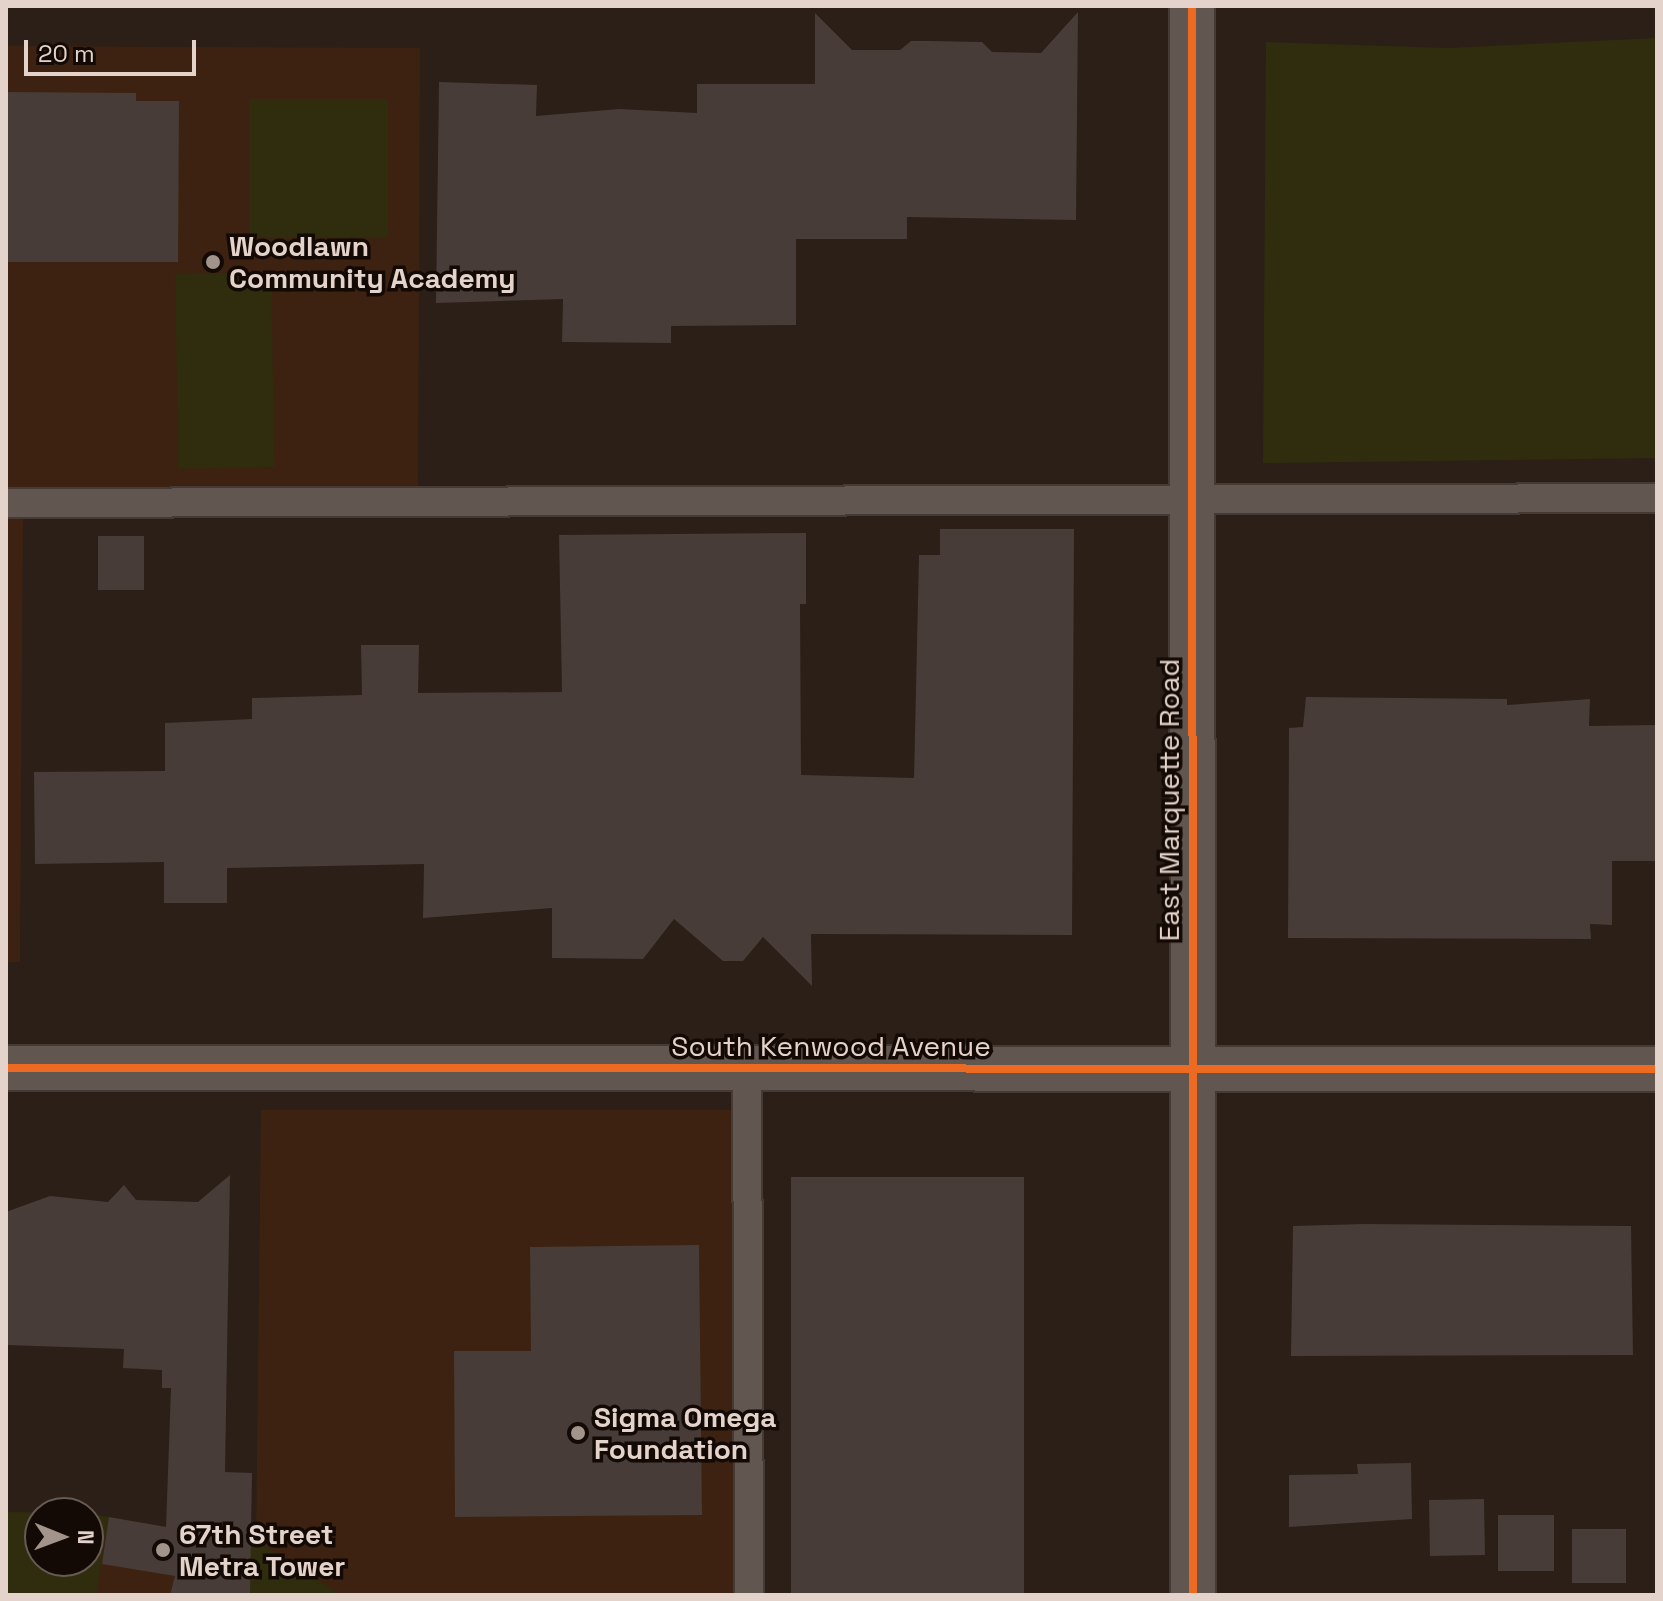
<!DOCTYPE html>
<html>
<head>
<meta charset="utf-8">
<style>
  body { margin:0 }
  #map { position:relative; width:1663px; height:1601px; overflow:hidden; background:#2b1f17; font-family:"Space Grotesk",sans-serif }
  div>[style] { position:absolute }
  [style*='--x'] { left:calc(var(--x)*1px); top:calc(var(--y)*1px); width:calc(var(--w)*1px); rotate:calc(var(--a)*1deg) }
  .built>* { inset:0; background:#3d2211 }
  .green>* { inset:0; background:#302d0e; transform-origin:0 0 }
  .building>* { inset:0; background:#473c37; transform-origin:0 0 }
  .roads { filter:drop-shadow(2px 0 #453a34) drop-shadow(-2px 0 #453a34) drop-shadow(0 2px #453a34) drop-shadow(0 -2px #453a34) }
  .lane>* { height:28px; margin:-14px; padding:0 14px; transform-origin:14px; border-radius:14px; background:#615650 }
  .street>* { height:44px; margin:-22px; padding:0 22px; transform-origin:22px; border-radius:22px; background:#615650 }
  .secondary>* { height:44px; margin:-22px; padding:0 22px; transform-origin:22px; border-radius:22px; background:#615650 }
  .cycleway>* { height:8px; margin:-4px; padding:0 4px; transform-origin:4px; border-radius:4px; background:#ed6a23 }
  .dots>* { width:22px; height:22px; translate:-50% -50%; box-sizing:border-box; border:4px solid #140a05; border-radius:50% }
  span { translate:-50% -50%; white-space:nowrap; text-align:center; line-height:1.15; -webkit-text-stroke:7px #140a05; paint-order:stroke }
  .poi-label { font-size:28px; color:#e3d3ca; font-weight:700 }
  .left { translate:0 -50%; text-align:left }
  .street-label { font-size:28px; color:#e3d3ca }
  .frame { position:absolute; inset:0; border:8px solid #e3d3ca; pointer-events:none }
  .north { position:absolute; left:24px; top:1497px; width:80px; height:80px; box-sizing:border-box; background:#140a05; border:2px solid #675a54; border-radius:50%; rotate:91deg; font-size:22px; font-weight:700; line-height:32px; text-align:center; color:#e3d3ca }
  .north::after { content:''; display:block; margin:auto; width:28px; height:36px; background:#a3948b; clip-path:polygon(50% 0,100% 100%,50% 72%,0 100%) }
  .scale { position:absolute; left:24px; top:40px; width:172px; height:36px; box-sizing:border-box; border:4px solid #e3d3ca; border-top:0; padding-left:10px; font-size:24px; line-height:28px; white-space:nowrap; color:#e3d3ca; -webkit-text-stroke:6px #140a05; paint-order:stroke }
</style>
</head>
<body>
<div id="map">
  <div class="built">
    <div style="clip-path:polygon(6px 46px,420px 48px,418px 501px,23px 503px,20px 962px,6px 962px)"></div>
    <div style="clip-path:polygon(261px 1110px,747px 1110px,749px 1595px,6px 1595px,6px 1512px,54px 1513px,40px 1513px,40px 1561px,88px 1561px,88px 1514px,256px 1541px)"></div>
  </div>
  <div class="green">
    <div style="clip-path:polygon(1657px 38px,1657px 458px,1263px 463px,1266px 42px,1448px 48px)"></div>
    <div style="left:388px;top:99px;width:138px;height:139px;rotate:90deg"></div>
    <div style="left:271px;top:272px;width:195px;height:96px;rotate:89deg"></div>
    <div style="clip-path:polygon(6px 1512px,54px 1513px,40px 1513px,40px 1561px,88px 1561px,88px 1514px,109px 1517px,96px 1595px,6px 1595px)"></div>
    <div style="clip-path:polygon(225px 1536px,256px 1541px,341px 1595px,226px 1595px)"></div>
  </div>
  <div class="building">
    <div style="clip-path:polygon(1078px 12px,1076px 220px,907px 217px,907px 239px,796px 239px,796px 325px,671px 326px,671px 343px,562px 342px,563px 299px,436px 303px,439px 82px,537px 85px,536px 116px,619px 109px,697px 113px,697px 84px,815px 84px,815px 13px,852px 50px,900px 50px,911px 41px,930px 41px,982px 42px,992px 52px,1041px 53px)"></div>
    <div style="clip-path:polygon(6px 92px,136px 93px,136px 101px,179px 101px,178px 262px,6px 262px)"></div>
    <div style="clip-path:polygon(940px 529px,1074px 529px,1072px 935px,811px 934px,812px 986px,763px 937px,743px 961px,723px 961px,674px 919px,643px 959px,552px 958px,552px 908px,423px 918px,424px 864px,227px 868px,227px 903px,164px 903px,164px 862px,35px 864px,34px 772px,165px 771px,165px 723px,252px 719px,252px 698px,362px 695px,361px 645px,419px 645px,418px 693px,562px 692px,559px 535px,806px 533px,806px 604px,800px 604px,801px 775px,914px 778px,919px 555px,940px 555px)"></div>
    <div style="left:98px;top:536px;width:46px;height:54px"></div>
    <div style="clip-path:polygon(1306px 697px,1507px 699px,1507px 705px,1590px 699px,1589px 726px,1657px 725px,1657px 861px,1612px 861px,1612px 925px,1590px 924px,1591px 939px,1288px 938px,1289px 728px,1303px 727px)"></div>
    <div style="clip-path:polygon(230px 1175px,225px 1472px,252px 1473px,250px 1595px,170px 1595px,175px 1576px,102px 1564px,109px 1517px,166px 1527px,171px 1388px,162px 1388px,162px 1370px,123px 1368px,124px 1349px,6px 1345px,6px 1212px,50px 1196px,108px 1202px,124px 1185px,136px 1200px,198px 1202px)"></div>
    <div style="left:791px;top:1177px;width:233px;height:418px"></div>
    <div style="clip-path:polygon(1364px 1224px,1631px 1226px,1633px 1355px,1291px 1356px,1293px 1226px)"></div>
    <div style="clip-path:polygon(699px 1245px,702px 1515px,455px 1517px,454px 1351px,531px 1351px,530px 1247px)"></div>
    <div style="clip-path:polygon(1411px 1463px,1412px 1519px,1289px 1527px,1289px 1475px,1358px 1474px,1357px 1464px)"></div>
    <div style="left:1484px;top:1499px;width:56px;height:55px;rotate:89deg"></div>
    <div style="left:1498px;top:1515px;width:56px;height:56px"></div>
    <div style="left:1572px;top:1529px;width:54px;height:54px"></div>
  </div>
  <div class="roads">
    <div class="lane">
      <div style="--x:6;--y:503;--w:1651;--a:-0.17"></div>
      <div style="--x:747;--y:1068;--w:527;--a:89.78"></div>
    </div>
    <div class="street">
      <div style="--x:6;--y:1068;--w:1651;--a:0.03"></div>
    </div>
    <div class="secondary">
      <div style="--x:1192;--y:6;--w:1589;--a:89.96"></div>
    </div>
  </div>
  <div class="cycleway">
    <div style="--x:1192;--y:6;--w:1589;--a:89.96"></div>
    <div style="--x:6;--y:1068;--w:1651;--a:0.03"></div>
  </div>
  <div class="dots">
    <div style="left:213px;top:262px;background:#a3948b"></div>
    <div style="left:578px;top:1433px;background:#a3948b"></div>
    <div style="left:163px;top:1550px;background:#a3948b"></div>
  </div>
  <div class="poi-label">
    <span class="left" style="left:229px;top:262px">Woodlawn<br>Community Academy</span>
    <span class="left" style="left:594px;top:1433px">Sigma Omega<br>Foundation</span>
    <span class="left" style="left:179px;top:1550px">67th Street<br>Metra Tower</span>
  </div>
  <div class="street-label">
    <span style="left:1169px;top:800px;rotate:-90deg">East Marquette Road</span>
    <span style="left:831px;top:1046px">South Kenwood Avenue</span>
  </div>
  <div class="frame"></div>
  <div class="north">N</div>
  <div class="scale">20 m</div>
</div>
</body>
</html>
